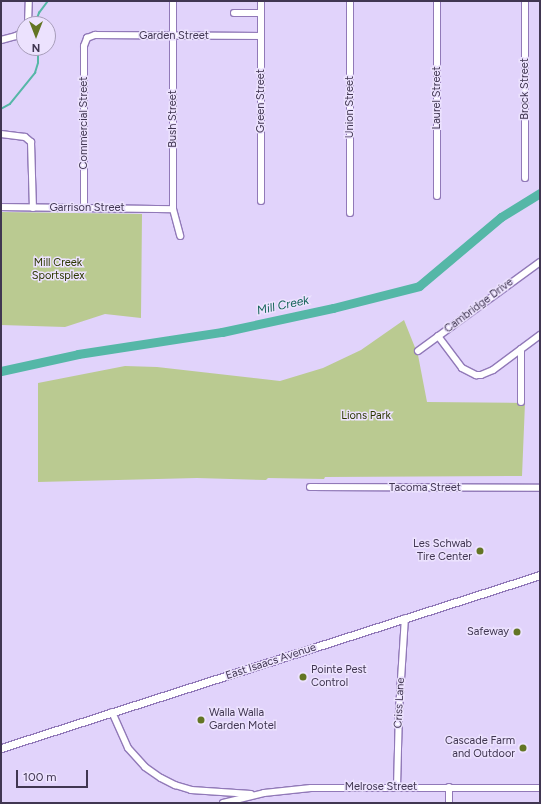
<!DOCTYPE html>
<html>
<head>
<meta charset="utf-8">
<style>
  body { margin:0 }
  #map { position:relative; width:541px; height:804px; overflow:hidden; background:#e1d3fb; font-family:Figtree,sans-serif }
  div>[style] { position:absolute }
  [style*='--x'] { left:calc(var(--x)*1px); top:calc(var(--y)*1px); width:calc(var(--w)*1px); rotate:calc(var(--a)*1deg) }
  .green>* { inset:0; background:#baca91 }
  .stream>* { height:1.5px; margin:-0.75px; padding:0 0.75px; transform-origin:0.75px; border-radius:0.75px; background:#55b7a7 }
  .river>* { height:9px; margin:-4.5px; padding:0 4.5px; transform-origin:4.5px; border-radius:4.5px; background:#55b7a7 }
  .roads { filter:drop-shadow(1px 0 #9179b8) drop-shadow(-1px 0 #9179b8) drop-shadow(0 1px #9179b8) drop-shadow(0 -1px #9179b8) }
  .minor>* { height:6px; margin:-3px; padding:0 3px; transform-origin:3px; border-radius:3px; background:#fff }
  .major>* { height:7px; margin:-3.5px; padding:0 3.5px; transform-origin:3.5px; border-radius:3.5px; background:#fff }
  .dots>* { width:11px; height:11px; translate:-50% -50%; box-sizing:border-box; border:2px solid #ece2fe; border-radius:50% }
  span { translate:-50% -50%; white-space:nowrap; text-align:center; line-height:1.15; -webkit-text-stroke:3px #ece2fe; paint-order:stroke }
  .street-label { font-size:11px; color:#403651 }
  .park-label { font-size:11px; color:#2c3700 }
  .poi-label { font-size:11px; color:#403651 }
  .right { translate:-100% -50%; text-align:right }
  .left { translate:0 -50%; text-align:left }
  .water-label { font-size:12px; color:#16655a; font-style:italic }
  .frame { position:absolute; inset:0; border:2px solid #403651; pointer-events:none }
  .north { position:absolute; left:16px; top:16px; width:40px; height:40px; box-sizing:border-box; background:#ece2fe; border:1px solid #a79db9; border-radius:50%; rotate:180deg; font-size:11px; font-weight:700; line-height:16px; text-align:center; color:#403651 }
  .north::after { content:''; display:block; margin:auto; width:14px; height:18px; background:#637524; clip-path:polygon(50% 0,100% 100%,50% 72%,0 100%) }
  .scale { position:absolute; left:16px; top:770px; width:72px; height:18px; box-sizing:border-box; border:2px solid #403651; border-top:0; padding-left:5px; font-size:12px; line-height:14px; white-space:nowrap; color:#403651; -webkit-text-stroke:3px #ece2fe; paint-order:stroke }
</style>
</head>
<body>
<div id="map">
  <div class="green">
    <div style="clip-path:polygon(1px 212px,142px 214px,141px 318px,105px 314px,65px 327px,1px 325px)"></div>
    <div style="clip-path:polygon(404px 320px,418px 355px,427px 402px,525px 403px,522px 476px,325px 477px,324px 479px,268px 478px,266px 480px,197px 478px,38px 482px,38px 383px,125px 366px,157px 367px,280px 381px,323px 368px,361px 350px)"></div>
  </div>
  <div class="stream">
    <div style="--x:35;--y:24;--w:12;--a:-70"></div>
    <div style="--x:39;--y:13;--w:15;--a:-53"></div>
    <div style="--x:1;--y:109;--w:10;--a:-29"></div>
    <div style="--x:10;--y:104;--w:40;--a:-51"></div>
    <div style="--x:35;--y:73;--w:10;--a:-73"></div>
    <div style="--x:38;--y:63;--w:15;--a:-90"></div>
  </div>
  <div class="river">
    <div style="--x:1;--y:371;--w:79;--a:-12.4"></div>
    <div style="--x:78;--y:354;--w:146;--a:-8.7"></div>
    <div style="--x:222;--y:332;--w:114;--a:-12.2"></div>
    <div style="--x:333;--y:308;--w:89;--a:-14.3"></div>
    <div style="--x:419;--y:286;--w:107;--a:-40.1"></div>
    <div style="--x:501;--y:217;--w:46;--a:-31.6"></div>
  </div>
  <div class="roads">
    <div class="minor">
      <div style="--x:173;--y:1;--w:208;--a:90"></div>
      <div style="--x:173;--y:209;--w:28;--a:75"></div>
      <div style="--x:261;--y:1;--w:200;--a:90"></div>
      <div style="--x:350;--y:1;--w:212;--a:90"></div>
      <div style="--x:234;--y:13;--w:27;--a:0"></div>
      <div style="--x:28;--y:24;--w:23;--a:-88"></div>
      <div style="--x:1;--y:40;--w:16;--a:-15"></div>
      <div style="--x:16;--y:36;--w:9;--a:-27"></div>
      <div style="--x:1;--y:134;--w:24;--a:7"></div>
      <div style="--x:25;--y:137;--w:8;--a:40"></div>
      <div style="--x:31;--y:142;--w:66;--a:88.3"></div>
      <div style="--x:525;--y:178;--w:177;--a:-90"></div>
      <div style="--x:437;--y:196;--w:195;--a:-90"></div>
      <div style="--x:1;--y:207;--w:172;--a:0.7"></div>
      <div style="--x:84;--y:208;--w:162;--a:-90"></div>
      <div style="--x:84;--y:46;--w:9;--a:-69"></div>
      <div style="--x:87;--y:38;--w:9;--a:-21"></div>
      <div style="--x:95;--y:35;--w:166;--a:0.3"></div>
      <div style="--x:438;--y:336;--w:40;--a:53"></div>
      <div style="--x:462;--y:368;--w:16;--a:27"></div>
      <div style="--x:476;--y:375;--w:5;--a:0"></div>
      <div style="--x:481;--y:375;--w:13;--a:-23"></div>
      <div style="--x:493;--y:370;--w:59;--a:-36.7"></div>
      <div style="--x:521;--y:349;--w:53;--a:90"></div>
      <div style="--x:418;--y:351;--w:151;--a:-36.1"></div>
      <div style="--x:310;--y:487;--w:230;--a:0.2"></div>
      <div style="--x:112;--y:712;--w:39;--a:66"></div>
      <div style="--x:128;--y:748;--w:25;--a:48"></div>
      <div style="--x:145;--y:767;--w:19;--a:35"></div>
      <div style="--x:161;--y:778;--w:16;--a:27"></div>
      <div style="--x:175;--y:785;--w:17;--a:17"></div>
      <div style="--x:191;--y:790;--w:60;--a:3.8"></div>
      <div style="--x:397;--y:787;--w:77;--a:-88.5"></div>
      <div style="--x:399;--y:710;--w:92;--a:-86.3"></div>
      <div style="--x:223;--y:803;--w:42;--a:-13.7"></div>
      <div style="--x:264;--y:793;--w:47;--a:-6.1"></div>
      <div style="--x:311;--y:788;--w:229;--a:0"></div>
      <div style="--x:449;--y:803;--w:16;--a:-90"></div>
    </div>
    <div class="major">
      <div style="--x:1;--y:748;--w:566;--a:-17.79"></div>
    </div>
  </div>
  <div class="dots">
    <div style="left:480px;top:551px;background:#637524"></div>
    <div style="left:517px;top:632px;background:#637524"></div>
    <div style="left:303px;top:677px;background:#637524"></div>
    <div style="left:201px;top:720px;background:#637524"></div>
    <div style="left:523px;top:748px;background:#637524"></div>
  </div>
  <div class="street-label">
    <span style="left:174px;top:36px">Garden Street</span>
    <span style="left:525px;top:89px;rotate:-90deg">Brock Street</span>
    <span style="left:437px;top:98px;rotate:-90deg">Laurel Street</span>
    <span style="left:261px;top:101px;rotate:-90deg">Green Street</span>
    <span style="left:350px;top:107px;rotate:-90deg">Union Street</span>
    <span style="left:173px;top:119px;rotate:-90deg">Bush Street</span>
    <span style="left:84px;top:123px;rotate:-90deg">Commercial Street</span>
    <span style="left:87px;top:208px">Garrison Street</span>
    <span style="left:479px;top:306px;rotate:-37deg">Cambridge Drive</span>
    <span style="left:425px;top:488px">Tacoma Street</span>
    <span style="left:271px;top:662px;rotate:-18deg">East Isaacs Avenue</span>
    <span style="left:400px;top:703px;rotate:-87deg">Criss Lane</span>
    <span style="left:381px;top:787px">Melrose Street</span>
  </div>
  <div class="park-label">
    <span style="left:58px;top:270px">Mill Creek<br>Sportsplex</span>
    <span style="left:366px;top:416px">Lions Park</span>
  </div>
  <div class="poi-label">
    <span class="right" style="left:472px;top:551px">Les Schwab<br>Tire Center</span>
    <span class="right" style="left:509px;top:632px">Safeway</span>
    <span class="left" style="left:311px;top:677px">Pointe Pest<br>Control</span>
    <span class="left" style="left:209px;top:720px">Walla Walla<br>Garden Motel</span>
    <span class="right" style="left:515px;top:748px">Cascade Farm<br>and Outdoor</span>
  </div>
  <div class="water-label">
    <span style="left:283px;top:306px;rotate:-12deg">Mill Creek</span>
  </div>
  <div class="frame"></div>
  <div class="north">N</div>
  <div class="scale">100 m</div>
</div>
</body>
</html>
